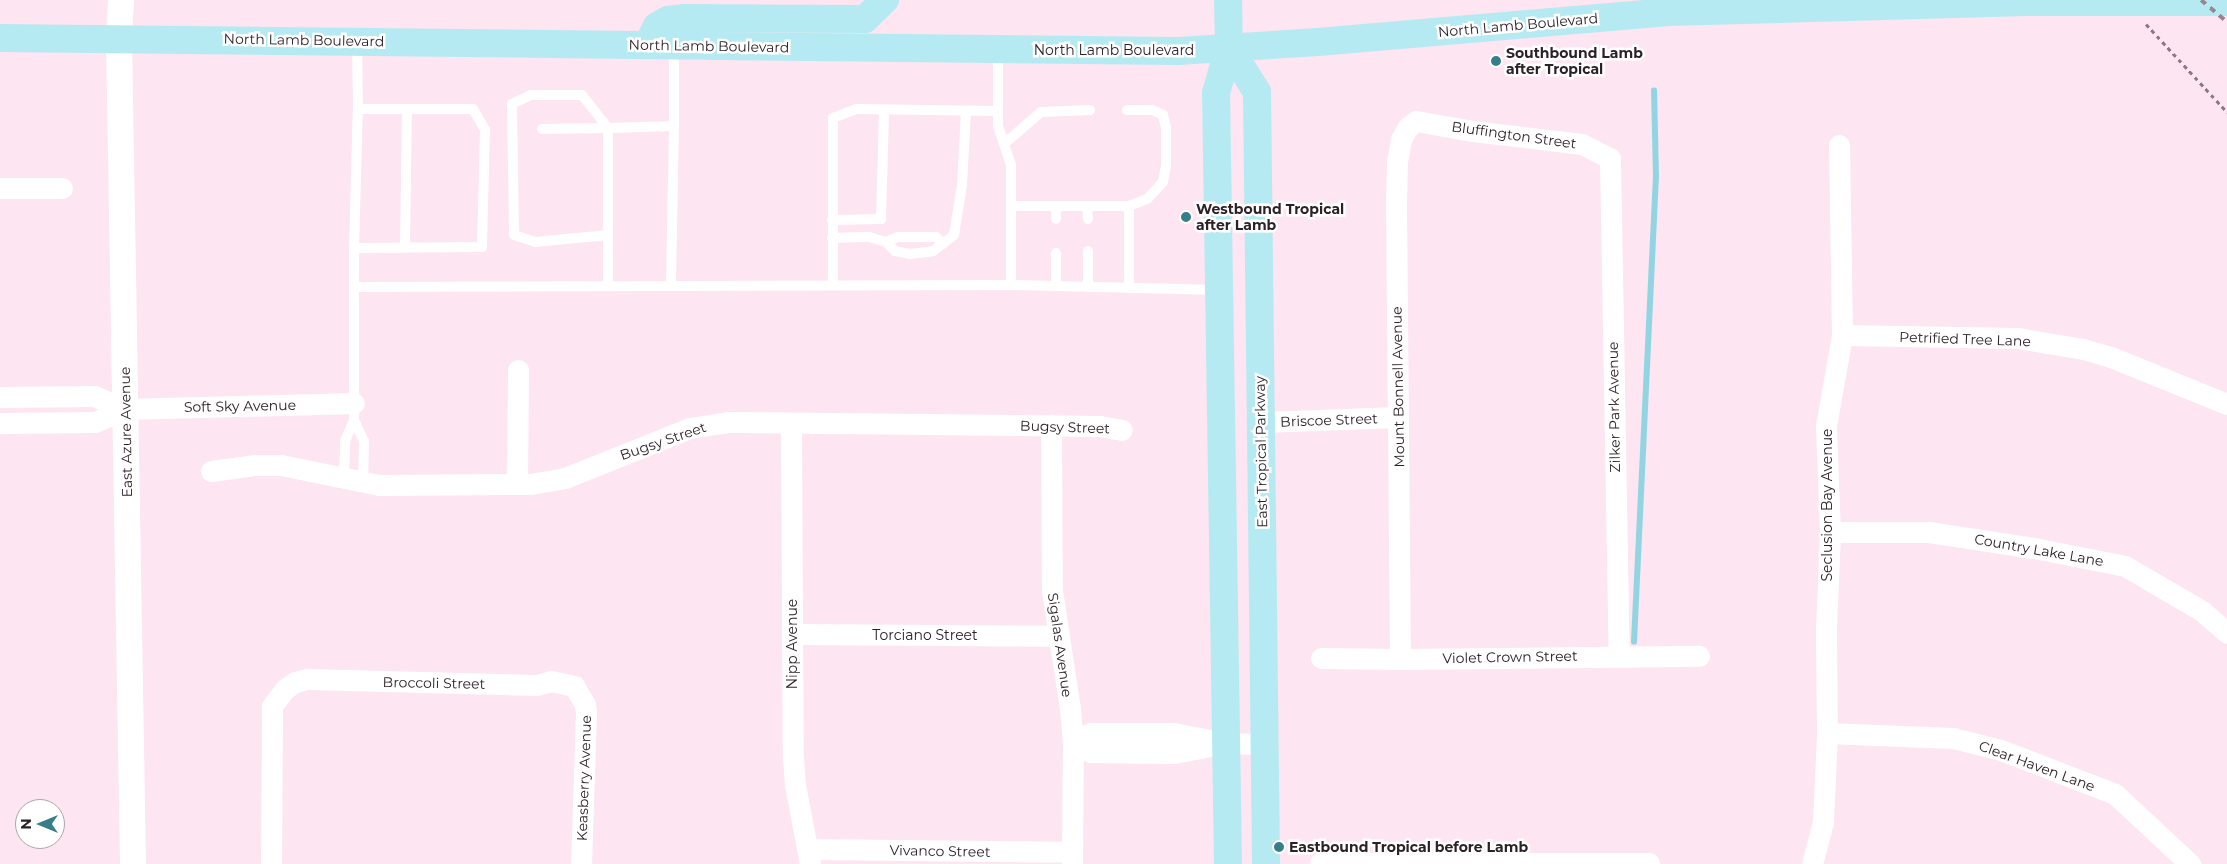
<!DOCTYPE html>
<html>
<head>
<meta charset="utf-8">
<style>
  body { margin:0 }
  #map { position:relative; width:2227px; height:864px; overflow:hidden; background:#fde5f1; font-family:Montserrat,sans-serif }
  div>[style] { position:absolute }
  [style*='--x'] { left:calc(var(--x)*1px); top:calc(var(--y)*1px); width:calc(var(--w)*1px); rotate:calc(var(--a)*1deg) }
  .stream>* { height:5.5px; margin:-2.75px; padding:0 2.75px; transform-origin:2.75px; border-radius:2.75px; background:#91d5e2 }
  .path>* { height:3px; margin-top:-1.5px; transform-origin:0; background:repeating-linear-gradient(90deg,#8b7a83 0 4px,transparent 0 8px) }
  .service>* { height:10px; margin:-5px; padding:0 5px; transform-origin:5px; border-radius:5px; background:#fff }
  .minor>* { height:21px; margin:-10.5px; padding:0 10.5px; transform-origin:10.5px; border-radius:10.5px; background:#fff }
  .tertiary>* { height:26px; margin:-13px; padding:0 13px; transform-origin:13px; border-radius:13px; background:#fff }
  .secondary>* { height:28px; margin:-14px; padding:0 14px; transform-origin:14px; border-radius:14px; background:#b6eaf2 }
  .rail>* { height:4px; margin-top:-2px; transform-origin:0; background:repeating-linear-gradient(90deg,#998790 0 6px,transparent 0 12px) }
  .dots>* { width:14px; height:14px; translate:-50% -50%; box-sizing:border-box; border:2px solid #fff; border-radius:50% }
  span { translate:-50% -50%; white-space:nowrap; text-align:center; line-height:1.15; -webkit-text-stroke:5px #fff; paint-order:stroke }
  .street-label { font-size:14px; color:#2c2127 }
  .poi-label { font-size:14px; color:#2c2127; font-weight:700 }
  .left { translate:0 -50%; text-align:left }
  .north { position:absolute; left:15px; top:799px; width:50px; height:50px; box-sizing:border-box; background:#fff; border:1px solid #aba6a9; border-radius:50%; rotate:270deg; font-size:14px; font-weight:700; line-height:20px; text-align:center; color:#2c2127 }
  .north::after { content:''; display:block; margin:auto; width:18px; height:22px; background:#387e8a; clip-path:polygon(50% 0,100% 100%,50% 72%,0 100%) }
</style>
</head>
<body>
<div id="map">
  <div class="stream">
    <div style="--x:1634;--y:642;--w:466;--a:-87.3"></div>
    <div style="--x:1656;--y:177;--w:86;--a:-91.3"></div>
  </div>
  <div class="path">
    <div style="--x:2146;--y:24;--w:120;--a:47.4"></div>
  </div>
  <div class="service">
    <div style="--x:357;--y:42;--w:67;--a:89.1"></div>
    <div style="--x:998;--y:51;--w:75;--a:90"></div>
    <div style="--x:998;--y:126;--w:41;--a:71.6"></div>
    <div style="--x:1011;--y:165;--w:120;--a:90"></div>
    <div style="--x:1011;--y:285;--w:207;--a:1.4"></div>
    <div style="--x:1127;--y:110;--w:25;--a:0"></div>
    <div style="--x:1152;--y:110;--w:12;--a:24"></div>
    <div style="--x:1163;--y:115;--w:13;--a:77"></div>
    <div style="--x:1166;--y:128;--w:37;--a:90"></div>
    <div style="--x:1166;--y:165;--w:17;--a:100"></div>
    <div style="--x:1163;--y:182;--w:23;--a:133"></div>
    <div style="--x:1147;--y:199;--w:19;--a:159"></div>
    <div style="--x:674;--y:126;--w:79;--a:-90"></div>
    <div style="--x:608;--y:128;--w:42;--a:-128.2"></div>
    <div style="--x:582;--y:95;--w:51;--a:180"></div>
    <div style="--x:531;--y:95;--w:21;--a:155"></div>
    <div style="--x:512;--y:104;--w:131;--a:89.1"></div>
    <div style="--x:514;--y:235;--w:22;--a:18"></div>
    <div style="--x:535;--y:242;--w:73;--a:-5.5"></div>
    <div style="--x:542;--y:129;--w:66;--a:-0.9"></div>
    <div style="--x:1004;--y:144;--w:49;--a:-40.9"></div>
    <div style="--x:1041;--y:112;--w:49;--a:-2.3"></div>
    <div style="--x:1011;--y:206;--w:118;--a:0"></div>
    <div style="--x:1129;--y:206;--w:82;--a:90"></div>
    <div style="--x:1056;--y:206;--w:13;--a:90"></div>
    <div style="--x:1087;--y:206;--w:13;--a:86"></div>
    <div style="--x:832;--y:220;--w:49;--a:-1.2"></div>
    <div style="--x:881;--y:219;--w:109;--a:-88.4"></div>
    <div style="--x:832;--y:238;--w:37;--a:-2"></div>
    <div style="--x:869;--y:237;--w:18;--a:16"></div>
    <div style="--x:886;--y:242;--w:13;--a:45"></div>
    <div style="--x:895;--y:251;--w:15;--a:11"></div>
    <div style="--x:910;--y:254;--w:23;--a:-7"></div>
    <div style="--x:933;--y:251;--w:26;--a:-37"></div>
    <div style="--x:954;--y:235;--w:51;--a:-80.9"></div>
    <div style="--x:962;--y:185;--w:74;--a:-86.9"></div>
    <div style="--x:886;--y:242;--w:13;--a:-23"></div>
    <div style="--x:898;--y:237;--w:38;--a:0"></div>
    <div style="--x:936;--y:237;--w:10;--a:45"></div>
    <div style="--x:405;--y:248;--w:139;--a:-89.2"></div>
    <div style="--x:1088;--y:251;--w:36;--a:90"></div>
    <div style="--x:1056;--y:253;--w:33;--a:90"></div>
    <div style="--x:833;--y:285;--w:167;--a:-90"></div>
    <div style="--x:833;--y:118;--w:25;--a:-21"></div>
    <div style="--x:856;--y:109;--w:142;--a:0.8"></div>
    <div style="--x:608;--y:286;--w:158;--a:-90"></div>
    <div style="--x:608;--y:128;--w:66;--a:-1.7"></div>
    <div style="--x:674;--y:126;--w:159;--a:91.1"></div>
    <div style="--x:355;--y:287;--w:656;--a:-0.17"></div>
    <div style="--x:354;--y:420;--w:23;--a:65"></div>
    <div style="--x:364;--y:441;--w:42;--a:91.4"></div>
    <div style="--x:344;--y:478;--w:37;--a:-88"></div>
    <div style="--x:345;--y:441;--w:23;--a:-67"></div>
    <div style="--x:354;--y:420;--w:172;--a:-90"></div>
    <div style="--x:354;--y:248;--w:139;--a:-88.4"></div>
    <div style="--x:358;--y:109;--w:115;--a:0"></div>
    <div style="--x:473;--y:109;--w:24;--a:60"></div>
    <div style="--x:485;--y:130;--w:117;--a:91.5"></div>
    <div style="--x:482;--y:247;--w:128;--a:179.6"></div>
  </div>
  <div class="minor">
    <div style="--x:0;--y:188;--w:62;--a:0"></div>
    <div style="--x:1842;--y:335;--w:176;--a:1"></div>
    <div style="--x:2018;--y:338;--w:66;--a:9.6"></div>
    <div style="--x:2083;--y:349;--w:29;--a:16"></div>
    <div style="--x:2111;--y:357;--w:125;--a:22.1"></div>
    <div style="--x:0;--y:397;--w:94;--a:-0.6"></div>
    <div style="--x:94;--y:396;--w:34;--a:23"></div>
    <div style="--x:1261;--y:422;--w:137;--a:-2.1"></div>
    <div style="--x:0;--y:423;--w:95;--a:-0.6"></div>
    <div style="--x:95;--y:422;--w:33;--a:-23"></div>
    <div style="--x:125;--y:409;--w:229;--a:-1.5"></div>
    <div style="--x:791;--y:423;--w:334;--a:89.7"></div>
    <div style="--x:793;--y:757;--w:28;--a:86"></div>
    <div style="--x:795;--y:785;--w:80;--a:79.2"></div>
    <div style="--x:1051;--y:425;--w:165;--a:89.7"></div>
    <div style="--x:1052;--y:590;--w:120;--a:81.4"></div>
    <div style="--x:1070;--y:709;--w:33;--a:85"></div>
    <div style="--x:1073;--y:742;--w:122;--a:90.5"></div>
    <div style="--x:211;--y:471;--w:44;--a:-7.8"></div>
    <div style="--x:255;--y:465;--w:26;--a:0"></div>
    <div style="--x:281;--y:465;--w:100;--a:11.5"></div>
    <div style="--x:379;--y:485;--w:152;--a:-0.4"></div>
    <div style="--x:531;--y:484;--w:35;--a:-10"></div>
    <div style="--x:565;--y:478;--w:135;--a:-21.8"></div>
    <div style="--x:690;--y:428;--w:38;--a:-9"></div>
    <div style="--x:728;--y:422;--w:372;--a:0.6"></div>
    <div style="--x:1100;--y:426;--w:22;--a:10"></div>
    <div style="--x:517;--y:484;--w:114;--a:-89.5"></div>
    <div style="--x:1830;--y:532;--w:99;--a:0"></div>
    <div style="--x:1929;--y:532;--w:106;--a:8.7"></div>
    <div style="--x:2034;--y:548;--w:93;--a:11.2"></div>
    <div style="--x:2125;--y:566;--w:89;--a:30.3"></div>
    <div style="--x:2202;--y:611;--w:33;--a:41"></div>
    <div style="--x:792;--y:634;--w:265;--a:0.4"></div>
    <div style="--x:1321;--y:658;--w:79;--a:0.7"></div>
    <div style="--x:1400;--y:659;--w:299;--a:-0.6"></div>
    <div style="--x:1400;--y:659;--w:454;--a:-90.5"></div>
    <div style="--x:1396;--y:205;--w:43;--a:-88.7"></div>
    <div style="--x:1397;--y:162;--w:23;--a:-80"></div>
    <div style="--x:1401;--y:139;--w:14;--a:-60"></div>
    <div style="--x:1408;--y:127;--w:10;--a:-37"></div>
    <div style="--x:1416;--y:121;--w:58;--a:10"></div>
    <div style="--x:1473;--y:131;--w:110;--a:6.8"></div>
    <div style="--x:1582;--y:144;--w:31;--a:27"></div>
    <div style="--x:1610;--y:158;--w:498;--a:89"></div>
    <div style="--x:1827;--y:733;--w:126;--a:2.3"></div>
    <div style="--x:1953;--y:738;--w:49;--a:14"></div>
    <div style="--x:2001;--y:750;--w:122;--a:21.1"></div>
    <div style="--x:2115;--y:794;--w:103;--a:43"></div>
    <div style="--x:1073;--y:742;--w:20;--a:30"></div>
    <div style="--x:1090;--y:752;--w:84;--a:0.7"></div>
    <div style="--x:1174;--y:753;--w:54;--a:-10.7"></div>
    <div style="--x:1227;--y:743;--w:38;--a:2"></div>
    <div style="--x:1073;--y:742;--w:20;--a:-27"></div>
    <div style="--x:1091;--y:733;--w:83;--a:0"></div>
    <div style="--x:1174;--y:733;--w:42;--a:11"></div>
    <div style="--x:807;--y:849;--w:265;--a:0.6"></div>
    <div style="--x:1320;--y:863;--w:329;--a:0"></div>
    <div style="--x:271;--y:864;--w:158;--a:-89.6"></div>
    <div style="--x:272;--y:706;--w:21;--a:-53"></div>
    <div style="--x:285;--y:689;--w:12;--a:-35"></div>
    <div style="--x:295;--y:682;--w:12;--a:-14"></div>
    <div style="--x:307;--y:679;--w:230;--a:1.5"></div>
    <div style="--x:537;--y:685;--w:15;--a:-16"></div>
    <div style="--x:551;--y:681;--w:24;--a:12"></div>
    <div style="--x:574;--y:686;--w:21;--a:59"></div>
    <div style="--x:585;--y:704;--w:10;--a:84"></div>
    <div style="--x:586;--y:714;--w:150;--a:91.9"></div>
    <div style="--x:1812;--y:864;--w:43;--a:-75.3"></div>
    <div style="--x:1823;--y:822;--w:89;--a:-87.4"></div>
    <div style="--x:1827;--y:733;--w:104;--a:-90.6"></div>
    <div style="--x:1826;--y:629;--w:97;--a:-87.6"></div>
    <div style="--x:1830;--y:532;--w:106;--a:-92.2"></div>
    <div style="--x:1826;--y:426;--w:92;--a:-80"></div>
    <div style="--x:1842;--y:335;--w:190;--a:-90.9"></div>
  </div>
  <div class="tertiary">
    <div style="--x:121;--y:0;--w:38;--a:93"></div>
    <div style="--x:119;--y:38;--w:826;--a:89.03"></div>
  </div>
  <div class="secondary">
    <div style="--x:0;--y:38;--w:1178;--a:0.63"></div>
    <div style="--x:1178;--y:51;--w:140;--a:-3.7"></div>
    <div style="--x:1318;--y:42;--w:352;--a:-4.9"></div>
    <div style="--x:1669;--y:12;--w:357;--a:-1.6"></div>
    <div style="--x:2026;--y:2;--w:201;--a:0"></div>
    <div style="--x:647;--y:45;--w:21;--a:-62"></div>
    <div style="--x:657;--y:26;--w:13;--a:-29"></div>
    <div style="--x:668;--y:20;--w:17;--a:-7"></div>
    <div style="--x:685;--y:18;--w:180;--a:0.3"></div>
    <div style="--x:865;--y:19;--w:28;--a:-44"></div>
    <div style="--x:1229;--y:47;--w:53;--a:58.1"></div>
    <div style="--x:1257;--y:92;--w:772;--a:89.33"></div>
    <div style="--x:1228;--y:864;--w:771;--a:-90.89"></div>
    <div style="--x:1216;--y:93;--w:48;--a:-74.2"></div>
    <div style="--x:1229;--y:47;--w:47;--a:-91.2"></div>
  </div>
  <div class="rail">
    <div style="--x:2201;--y:0;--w:34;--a:40"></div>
  </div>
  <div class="dots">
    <div style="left:1496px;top:61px;background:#387e8a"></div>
    <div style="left:1186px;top:217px;background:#387e8a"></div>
    <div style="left:1279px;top:847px;background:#387e8a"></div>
  </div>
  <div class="street-label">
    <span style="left:1518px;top:25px;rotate:-5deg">North Lamb Boulevard</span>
    <span style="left:304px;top:40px;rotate:1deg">North Lamb Boulevard</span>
    <span style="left:709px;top:46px;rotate:1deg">North Lamb Boulevard</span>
    <span style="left:1114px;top:50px">North Lamb Boulevard</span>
    <span style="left:1514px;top:135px;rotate:8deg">Bluffington Street</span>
    <span style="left:1965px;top:339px;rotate:2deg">Petrified Tree Lane</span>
    <span style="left:1398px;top:387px;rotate:-91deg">Mount Bonnell Avenue</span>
    <span style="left:240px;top:406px;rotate:-1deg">Soft Sky Avenue</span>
    <span style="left:1614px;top:407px;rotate:-91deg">Zilker Park Avenue</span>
    <span style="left:1329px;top:420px;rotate:-2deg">Briscoe Street</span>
    <span style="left:1065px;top:427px;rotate:2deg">Bugsy Street</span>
    <span style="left:126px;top:432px;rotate:-91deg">East Azure Avenue</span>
    <span style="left:663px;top:441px;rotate:-19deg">Bugsy Street</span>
    <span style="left:1261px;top:452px;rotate:-91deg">East Tropical Parkway</span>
    <span style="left:1827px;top:505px;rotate:-90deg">Seclusion Bay Avenue</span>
    <span style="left:2039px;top:550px;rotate:10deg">Country Lake Lane</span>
    <span style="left:925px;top:635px">Torciano Street</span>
    <span style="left:792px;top:644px;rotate:-90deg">Nipp Avenue</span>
    <span style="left:1060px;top:645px;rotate:82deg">Sigalas Avenue</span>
    <span style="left:1510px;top:657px;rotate:-1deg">Violet Crown Street</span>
    <span style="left:434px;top:683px;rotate:1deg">Broccoli Street</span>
    <span style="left:2037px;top:766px;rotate:20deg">Clear Haven Lane</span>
    <span style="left:584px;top:778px;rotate:-88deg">Keasberry Avenue</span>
    <span style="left:940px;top:851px;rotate:1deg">Vivanco Street</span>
  </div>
  <div class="poi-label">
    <span class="left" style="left:1506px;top:61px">Southbound Lamb<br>after Tropical</span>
    <span class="left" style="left:1196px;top:217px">Westbound Tropical<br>after Lamb</span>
    <span class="left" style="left:1289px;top:847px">Eastbound Tropical before Lamb</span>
  </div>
  <div class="north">N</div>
</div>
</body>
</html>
